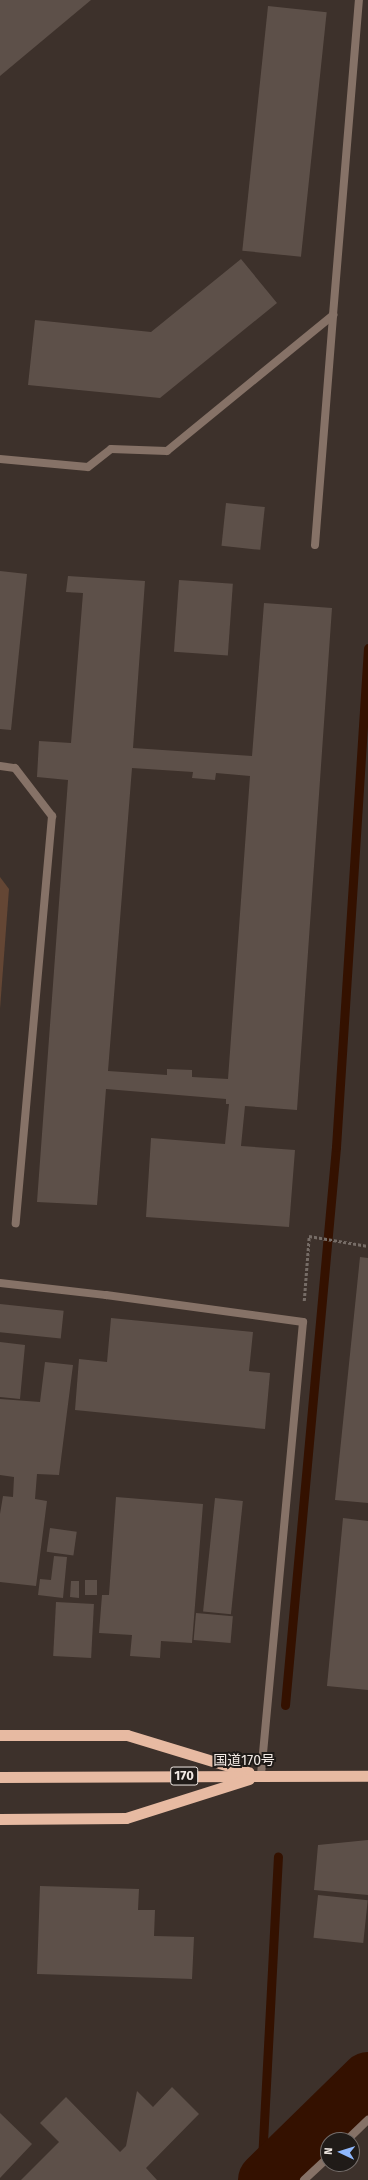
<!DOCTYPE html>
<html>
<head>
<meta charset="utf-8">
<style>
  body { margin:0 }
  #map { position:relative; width:368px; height:2180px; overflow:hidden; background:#3d312b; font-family:"Fira Sans","Noto Sans JP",sans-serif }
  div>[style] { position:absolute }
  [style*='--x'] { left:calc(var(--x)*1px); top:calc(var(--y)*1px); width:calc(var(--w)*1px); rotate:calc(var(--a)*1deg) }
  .green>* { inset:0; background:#644634 }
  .stream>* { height:9px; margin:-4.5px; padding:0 4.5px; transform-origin:4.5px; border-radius:4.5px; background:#341100 }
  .river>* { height:56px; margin:-28px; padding:0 28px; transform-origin:28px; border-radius:28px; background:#341100 }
  .building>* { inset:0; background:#5d5049; transform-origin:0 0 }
  .path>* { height:2.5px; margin-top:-1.25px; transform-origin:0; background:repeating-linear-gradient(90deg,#766c66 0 3px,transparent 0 5px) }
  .service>* { height:8px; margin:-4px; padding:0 4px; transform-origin:4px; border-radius:4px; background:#867267 }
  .minor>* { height:8px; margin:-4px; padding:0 4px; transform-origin:4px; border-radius:4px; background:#867267 }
  .trunk>* { height:11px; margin:-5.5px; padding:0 5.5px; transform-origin:5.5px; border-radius:5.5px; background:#e7baa2 }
  span { translate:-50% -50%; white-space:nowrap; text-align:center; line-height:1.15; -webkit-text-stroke:4px #201b18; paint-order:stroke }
  .shield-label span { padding:1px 3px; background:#201b18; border:1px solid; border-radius:3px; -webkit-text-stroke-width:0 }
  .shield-label { font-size:13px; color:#f1e9e4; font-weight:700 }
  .street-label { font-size:14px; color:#f1e9e4 }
  .north { position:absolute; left:320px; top:2132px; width:40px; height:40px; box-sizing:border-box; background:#201b18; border:1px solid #746d6a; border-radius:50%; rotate:274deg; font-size:11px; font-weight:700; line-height:16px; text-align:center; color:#f1e9e4 }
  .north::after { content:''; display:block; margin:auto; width:14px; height:18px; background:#8fb8fd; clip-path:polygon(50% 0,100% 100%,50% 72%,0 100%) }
</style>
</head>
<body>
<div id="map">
  <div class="green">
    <div style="clip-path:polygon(0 877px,9px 889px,0 1009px)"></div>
  </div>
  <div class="stream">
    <div style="--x:285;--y:1705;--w:560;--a:-84.78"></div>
    <div style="--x:336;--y:1147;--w:500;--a:-86.33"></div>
    <div style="--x:261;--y:2180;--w:324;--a:-87"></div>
  </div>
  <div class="river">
    <div style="--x:266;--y:2180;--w:143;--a:-44.4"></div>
  </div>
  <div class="building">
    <div style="clip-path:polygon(0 0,91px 0,0 76px)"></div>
    <div style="left:268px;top:6px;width:59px;height:246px;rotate:6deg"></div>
    <div style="clip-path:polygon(241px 259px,277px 303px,160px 398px,28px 385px,35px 320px,151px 332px)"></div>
    <div style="left:226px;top:503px;width:39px;height:43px;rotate:6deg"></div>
    <div style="clip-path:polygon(0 571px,27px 574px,11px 730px,0 729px)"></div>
    <div style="clip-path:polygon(evenodd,68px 576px,145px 581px,133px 748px,252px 756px,264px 603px,332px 608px,297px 1110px,245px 1106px,241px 1146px,295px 1150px,289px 1227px,146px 1217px,151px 1138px,225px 1144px,229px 1104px,226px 1104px,226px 1099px,106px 1089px,97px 1205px,37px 1202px,68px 780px,37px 777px,39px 741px,71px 743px,83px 593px,66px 592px,68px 576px,132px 768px,193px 772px,192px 778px,215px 780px,216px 773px,250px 776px,228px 1079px,192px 1077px,192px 1070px,167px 1069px,167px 1075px,108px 1071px,132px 768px)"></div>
    <div style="left:179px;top:580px;width:54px;height:72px;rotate:4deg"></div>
    <div style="clip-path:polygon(360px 1257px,368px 1258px,368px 1503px,335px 1500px)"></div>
    <div style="left:0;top:1304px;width:64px;height:28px;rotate:6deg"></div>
    <div style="clip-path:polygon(111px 1318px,253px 1332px,249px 1371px,270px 1373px,265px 1429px,75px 1410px,79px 1359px,107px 1362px)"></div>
    <div style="clip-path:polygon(0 1342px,25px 1345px,20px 1399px,0 1397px)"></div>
    <div style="clip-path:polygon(45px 1362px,73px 1365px,59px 1475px,37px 1474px,35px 1499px,47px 1501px,36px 1586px,0 1582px,0 1514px,3px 1496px,13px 1497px,14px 1477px,0 1475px,0 1399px,40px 1402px)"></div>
    <div style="clip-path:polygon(116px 1497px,203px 1504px,192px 1643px,161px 1641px,160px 1658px,130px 1656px,132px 1635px,99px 1633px,102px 1595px,109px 1595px)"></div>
    <div style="left:215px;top:1498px;width:28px;height:114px;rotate:6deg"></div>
    <div style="clip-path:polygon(343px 1518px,368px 1521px,368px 1690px,327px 1686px)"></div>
    <div style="left:50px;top:1528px;width:27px;height:24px;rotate:8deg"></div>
    <div style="clip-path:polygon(54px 1556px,67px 1557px,63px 1598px,38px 1595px,40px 1579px,51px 1580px)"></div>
    <div style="left:85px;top:1580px;width:12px;height:15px"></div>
    <div style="clip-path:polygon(71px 1581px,79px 1581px,79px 1598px,70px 1597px)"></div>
    <div style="left:56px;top:1602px;width:38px;height:54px;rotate:3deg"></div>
    <div style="left:196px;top:1613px;width:37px;height:27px;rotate:5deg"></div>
    <div style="clip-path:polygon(368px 1840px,368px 1895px,314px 1890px,318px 1845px)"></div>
    <div style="clip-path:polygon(40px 1886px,139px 1889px,138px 1910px,155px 1910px,154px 1936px,194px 1937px,192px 1979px,37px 1974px)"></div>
    <div style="left:318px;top:1895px;width:50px;height:43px;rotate:6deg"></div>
    <div style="clip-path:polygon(172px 2087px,199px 2114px,146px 2168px,157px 2180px,21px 2180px,59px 2142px,40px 2123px,66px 2097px,120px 2152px,126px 2146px,137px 2091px,153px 2107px)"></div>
    <div style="clip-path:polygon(0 2113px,32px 2144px,0 2178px)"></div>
  </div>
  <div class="path">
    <div style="--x:304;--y:1301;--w:65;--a:-85.6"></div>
    <div style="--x:309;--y:1236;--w:60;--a:9.6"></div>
  </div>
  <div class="service">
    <div style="--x:0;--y:459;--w:88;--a:5.2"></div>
    <div style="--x:88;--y:467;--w:29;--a:-38"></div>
    <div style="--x:111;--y:449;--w:56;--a:2"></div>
    <div style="--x:167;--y:451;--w:215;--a:-39.3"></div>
    <div style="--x:333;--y:315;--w:316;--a:-85.3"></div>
    <div style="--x:315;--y:545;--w:231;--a:-85.5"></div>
    <div style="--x:0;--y:766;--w:15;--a:8"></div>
    <div style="--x:15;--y:768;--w:61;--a:52.4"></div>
    <div style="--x:52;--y:816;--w:409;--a:95.1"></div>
  </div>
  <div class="minor">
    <div style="--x:0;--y:1283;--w:107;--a:6.5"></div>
    <div style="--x:106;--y:1295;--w:199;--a:7.8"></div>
    <div style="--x:303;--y:1322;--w:456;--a:95.3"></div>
    <div style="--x:347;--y:2140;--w:29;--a:-44"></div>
    <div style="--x:304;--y:2180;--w:33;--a:-43"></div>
  </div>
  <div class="trunk">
    <div style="--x:0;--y:1735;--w:127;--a:0"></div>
    <div style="--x:127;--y:1735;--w:127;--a:16.9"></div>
    <div style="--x:0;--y:1777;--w:368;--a:-0.2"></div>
    <div style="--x:0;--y:1819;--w:126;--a:-0.5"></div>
    <div style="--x:126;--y:1818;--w:129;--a:-17.6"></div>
  </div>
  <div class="shield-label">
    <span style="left:184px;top:1776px">170</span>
  </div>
  <div class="street-label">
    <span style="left:244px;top:1761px">国道170号</span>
  </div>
  <div class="north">N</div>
</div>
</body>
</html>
